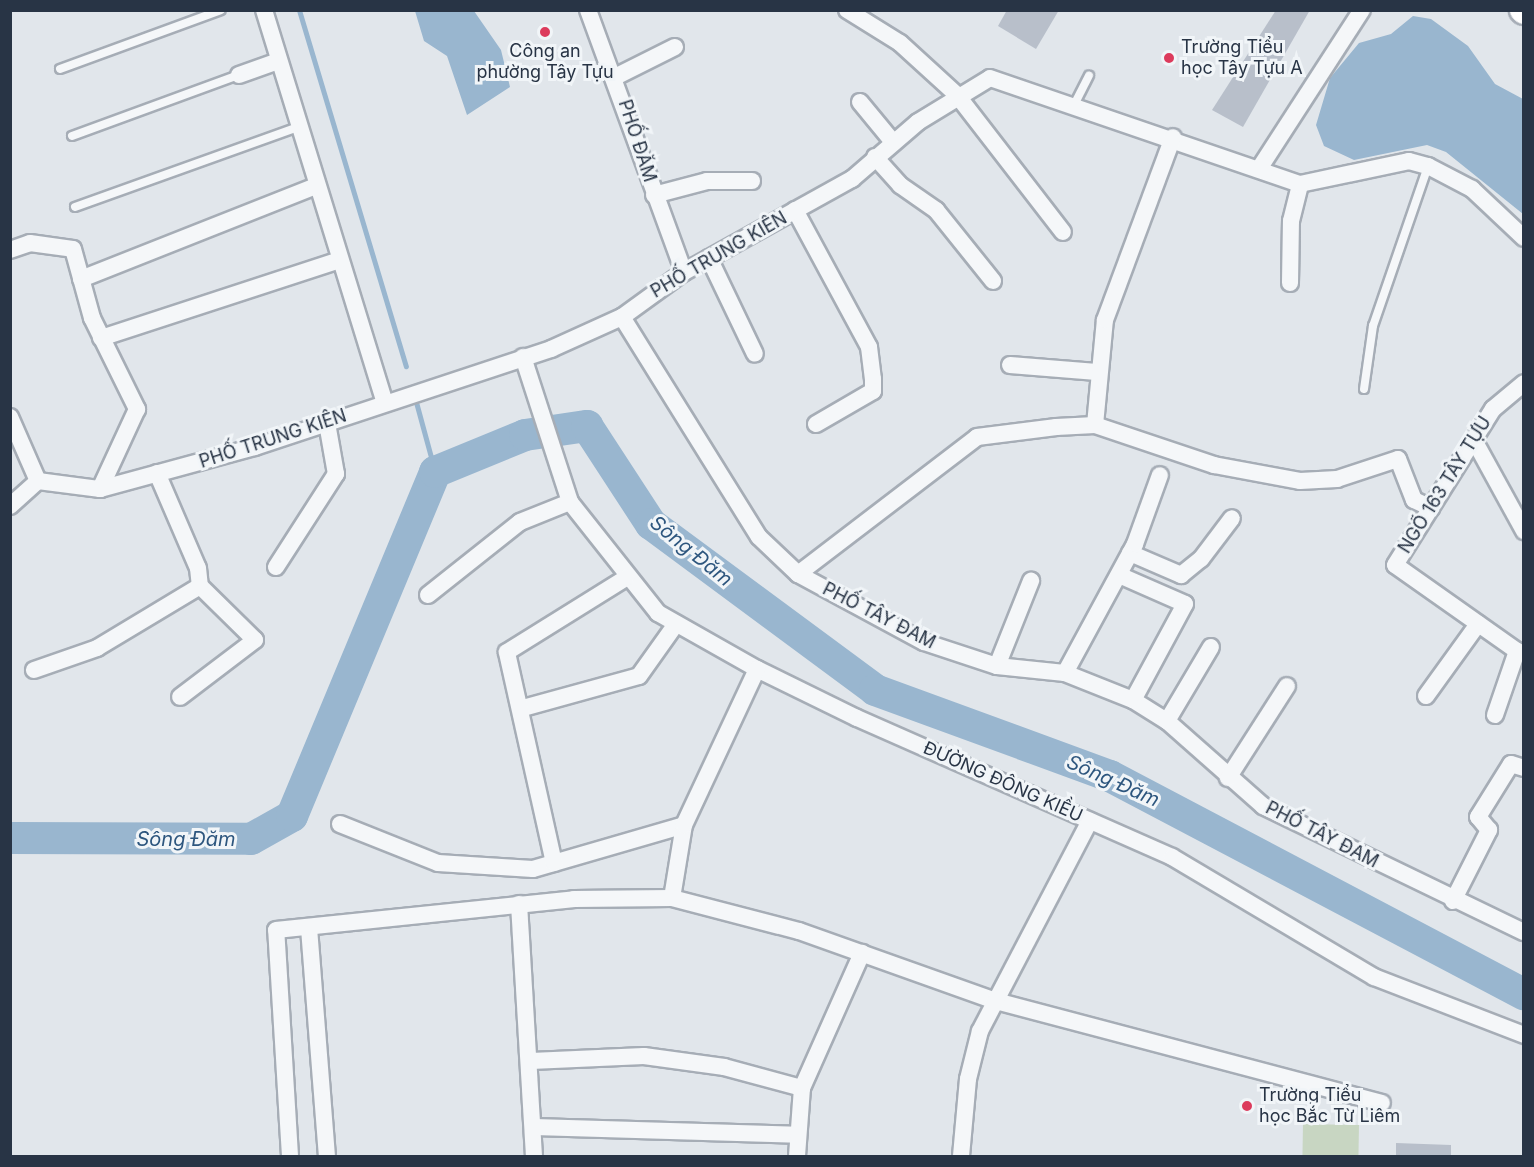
<!DOCTYPE html>
<html>
<head>
<meta charset="utf-8">
<style>
  body { margin:0 }
  #map { position:relative; width:1534px; height:1167px; overflow:hidden; background:#e1e6eb; font-family:Inter,sans-serif }
  div>[style] { position:absolute }
  [style*='--x'] { left:calc(var(--x)*1px); top:calc(var(--y)*1px); width:calc(var(--w)*1px); rotate:calc(var(--a)*1deg) }
  .green>* { inset:0; background:#c8d6c2; transform-origin:0 0 }
  .water>* { inset:0; background:#99b6cf }
  .stream>* { height:5px; margin:-2.5px; padding:0 2.5px; transform-origin:2.5px; border-radius:2.5px; background:#99b6cf }
  .river>* { height:32px; margin:-16px; padding:0 16px; transform-origin:16px; border-radius:16px; background:#99b6cf }
  .building>* { inset:0; background:#b8bfca }
  .roads { filter:drop-shadow(2px 0 #a6adb6) drop-shadow(-2px 0 #a6adb6) drop-shadow(0 2px #a6adb6) drop-shadow(0 -2px #a6adb6) }
  .service>* { height:8px; margin:-4px; padding:0 4px; transform-origin:4px; border-radius:4px; background:#f5f7f9 }
  .minor>* { height:16px; margin:-8px; padding:0 8px; transform-origin:8px; border-radius:8px; background:#f5f7f9 }
  .primary>* { height:26px; margin:-13px; padding:0 13px; transform-origin:13px; border-radius:13px; background:#fff }
  .dots>* { width:16px; height:16px; translate:-50% -50%; box-sizing:border-box; border:3px solid #f1f5f8; border-radius:50% }
  span { translate:-50% -50%; white-space:nowrap; text-align:center; line-height:1.15; -webkit-text-stroke:6px #f1f5f8; paint-order:stroke }
  .poi-label { font-size:18px; color:#283445 }
  .left { translate:0 -50%; text-align:left }
  .street-label { font-size:18px; color:#283445 }
  .water-label { font-size:20px; color:#2d567e; font-style:italic }
  .frame { position:absolute; inset:0; border:12px solid #283445; pointer-events:none }
</style>
</head>
<body>
<div id="map">
  <div class="green">
    <div style="left:1303px;top:1124px;width:56px;height:32px;rotate:1deg"></div>
  </div>
  <div class="water">
    <div style="clip-path:polygon(415px 11px,474px 11px,501px 50px,510px 87px,467px 115px,447px 56px,424px 41px)"></div>
    <div style="clip-path:polygon(1413px 16px,1431px 19px,1468px 46px,1495px 84px,1523px 99px,1523px 214px,1446px 152px,1427px 145px,1354px 160px,1324px 146px,1316px 125px,1330px 78px,1359px 43px,1391px 34px)"></div>
  </div>
  <div class="stream">
    <div style="--x:299;--y:10;--w:372;--a:73.3"></div>
    <div style="--x:416;--y:402;--w:73;--a:74.8"></div>
  </div>
  <div class="river">
    <div style="--x:10;--y:838;--w:241;--a:0.2"></div>
    <div style="--x:251;--y:839;--w:47;--a:-29.3"></div>
    <div style="--x:292;--y:816;--w:373;--a:-67.4"></div>
    <div style="--x:435;--y:472;--w:97;--a:-22.3"></div>
    <div style="--x:525;--y:435;--w:63;--a:-8.3"></div>
    <div style="--x:587;--y:426;--w:117;--a:56.9"></div>
    <div style="--x:651;--y:524;--w:279;--a:36.5"></div>
    <div style="--x:875;--y:690;--w:250;--a:20.1"></div>
    <div style="--x:1110;--y:776;--w:468;--a:27.8"></div>
  </div>
  <div class="building">
    <div style="clip-path:polygon(1007px 10px,1059px 10px,1036px 49px,998px 26px)"></div>
    <div style="clip-path:polygon(1276px 10px,1310px 10px,1243px 127px,1212px 110px)"></div>
    <div style="clip-path:polygon(1396px 1143px,1451px 1145px,1451px 1156px,1396px 1156px)"></div>
  </div>
  <div class="roads">
    <div class="service">
      <div style="--x:60;--y:69;--w:171;--a:-20.1"></div>
      <div style="--x:1074;--y:105;--w:33;--a:-63"></div>
      <div style="--x:72;--y:136;--w:178;--a:-20.1"></div>
      <div style="--x:75;--y:207;--w:237;--a:-19.7"></div>
      <div style="--x:1364;--y:389;--w:64;--a:-81.9"></div>
      <div style="--x:1373;--y:326;--w:169;--a:-71"></div>
    </div>
    <div class="minor">
      <div style="--x:264;--y:10;--w:409;--a:72.9"></div>
      <div style="--x:588;--y:10;--w:279;--a:69.9"></div>
      <div style="--x:847;--y:10;--w:62;--a:31.9"></div>
      <div style="--x:900;--y:43;--w:77;--a:42.4"></div>
      <div style="--x:957;--y:95;--w:173;--a:52.3"></div>
      <div style="--x:239;--y:75;--w:41;--a:-19.7"></div>
      <div style="--x:615;--y:77;--w:67;--a:-26.6"></div>
      <div style="--x:860;--y:102;--w:52;--a:50.5"></div>
      <div style="--x:875;--y:157;--w:38;--a:48"></div>
      <div style="--x:900;--y:185;--w:44;--a:34.8"></div>
      <div style="--x:936;--y:210;--w:91;--a:51.2"></div>
      <div style="--x:1259;--y:169;--w:189;--a:-57.1"></div>
      <div style="--x:654;--y:195;--w:55;--a:-14.8"></div>
      <div style="--x:707;--y:181;--w:45;--a:0"></div>
      <div style="--x:795;--y:210;--w:156;--a:61.6"></div>
      <div style="--x:869;--y:347;--w:32;--a:83"></div>
      <div style="--x:873;--y:379;--w:12;--a:90"></div>
      <div style="--x:873;--y:391;--w:66;--a:149.9"></div>
      <div style="--x:10;--y:250;--w:21;--a:-19"></div>
      <div style="--x:30;--y:243;--w:43;--a:7.9"></div>
      <div style="--x:73;--y:249;--w:72;--a:74.6"></div>
      <div style="--x:92;--y:318;--w:102;--a:63.7"></div>
      <div style="--x:137;--y:409;--w:88;--a:114.8"></div>
      <div style="--x:709;--y:258;--w:106;--a:64.4"></div>
      <div style="--x:81;--y:279;--w:253;--a:-21.6"></div>
      <div style="--x:1290;--y:283;--w:62;--a:-89.1"></div>
      <div style="--x:1291;--y:221;--w:38;--a:-76"></div>
      <div style="--x:622;--y:317;--w:259;--a:58.1"></div>
      <div style="--x:759;--y:537;--w:54;--a:43.5"></div>
      <div style="--x:798;--y:574;--w:143;--a:28.4"></div>
      <div style="--x:924;--y:642;--w:77;--a:18.2"></div>
      <div style="--x:997;--y:666;--w:68;--a:5.9"></div>
      <div style="--x:1065;--y:673;--w:73;--a:21.7"></div>
      <div style="--x:1133;--y:700;--w:40;--a:32"></div>
      <div style="--x:1167;--y:721;--w:128;--a:41.5"></div>
      <div style="--x:1263;--y:806;--w:290;--a:25.8"></div>
      <div style="--x:101;--y:338;--w:250;--a:-18.1"></div>
      <div style="--x:523;--y:357;--w:152;--a:72"></div>
      <div style="--x:570;--y:502;--w:142;--a:51.6"></div>
      <div style="--x:658;--y:613;--w:114;--a:29.5"></div>
      <div style="--x:757;--y:669;--w:111;--a:26.1"></div>
      <div style="--x:857;--y:718;--w:344;--a:23.8"></div>
      <div style="--x:1172;--y:857;--w:235;--a:30.7"></div>
      <div style="--x:1374;--y:977;--w:161;--a:21.1"></div>
      <div style="--x:1010;--y:365;--w:87;--a:4.6"></div>
      <div style="--x:10;--y:417;--w:70;--a:66.4"></div>
      <div style="--x:38;--y:481;--w:63;--a:7.4"></div>
      <div style="--x:100;--y:489;--w:161;--a:-15.2"></div>
      <div style="--x:255;--y:447;--w:312;--a:-18.3"></div>
      <div style="--x:551;--y:349;--w:78;--a:-24.3"></div>
      <div style="--x:622;--y:317;--w:77;--a:-36"></div>
      <div style="--x:684;--y:272;--w:192;--a:-29"></div>
      <div style="--x:852;--y:179;--w:87;--a:-40.8"></div>
      <div style="--x:918;--y:122;--w:84;--a:-31.4"></div>
      <div style="--x:990;--y:78;--w:328;--a:18.9"></div>
      <div style="--x:1300;--y:184;--w:111;--a:-11.9"></div>
      <div style="--x:1409;--y:161;--w:20;--a:15"></div>
      <div style="--x:1428;--y:166;--w:50;--a:27.6"></div>
      <div style="--x:1472;--y:189;--w:71;--a:43.3"></div>
      <div style="--x:1095;--y:425;--w:105;--a:-84.6"></div>
      <div style="--x:1105;--y:320;--w:195;--a:-69.6"></div>
      <div style="--x:1474;--y:440;--w:104;--a:61.2"></div>
      <div style="--x:157;--y:473;--w:103;--a:66.7"></div>
      <div style="--x:198;--y:568;--w:18;--a:84"></div>
      <div style="--x:200;--y:586;--w:77;--a:44.5"></div>
      <div style="--x:255;--y:640;--w:94;--a:142.8"></div>
      <div style="--x:10;--y:506;--w:38;--a:-42"></div>
      <div style="--x:1130;--y:553;--w:56;--a:23.3"></div>
      <div style="--x:1181;--y:575;--w:26;--a:-39"></div>
      <div style="--x:1201;--y:559;--w:51;--a:-52.9"></div>
      <div style="--x:276;--y:567;--w:111;--a:-57.2"></div>
      <div style="--x:336;--y:474;--w:52;--a:-100"></div>
      <div style="--x:798;--y:574;--w:225;--a:-37.4"></div>
      <div style="--x:977;--y:437;--w:80;--a:-7.2"></div>
      <div style="--x:1056;--y:427;--w:39;--a:-3"></div>
      <div style="--x:1095;--y:425;--w:126;--a:18.6"></div>
      <div style="--x:1214;--y:465;--w:87;--a:10.5"></div>
      <div style="--x:1300;--y:481;--w:37;--a:-3"></div>
      <div style="--x:1337;--y:479;--w:64;--a:-18.2"></div>
      <div style="--x:1398;--y:459;--w:44;--a:68.7"></div>
      <div style="--x:1414;--y:500;--w:19;--a:25"></div>
      <div style="--x:1119;--y:575;--w:72;--a:23.7"></div>
      <div style="--x:1185;--y:604;--w:109;--a:118.4"></div>
      <div style="--x:428;--y:595;--w:117;--a:-38.4"></div>
      <div style="--x:520;--y:522;--w:54;--a:-21.8"></div>
      <div style="--x:997;--y:666;--w:92;--a:-68.2"></div>
      <div style="--x:34;--y:670;--w:67;--a:-19.2"></div>
      <div style="--x:97;--y:648;--w:120;--a:-31"></div>
      <div style="--x:1065;--y:673;--w:147;--a:-61.5"></div>
      <div style="--x:1135;--y:544;--w:73;--a:-70.1"></div>
      <div style="--x:1426;--y:696;--w:89;--a:-54.2"></div>
      <div style="--x:523;--y:708;--w:120;--a:-15.4"></div>
      <div style="--x:639;--y:676;--w:64;--a:-54.6"></div>
      <div style="--x:1495;--y:715;--w:68;--a:-71"></div>
      <div style="--x:1517;--y:651;--w:149;--a:-144.8"></div>
      <div style="--x:1395;--y:565;--w:184;--a:-57.9"></div>
      <div style="--x:1493;--y:409;--w:40;--a:-40"></div>
      <div style="--x:1167;--y:721;--w:86;--a:-59.3"></div>
      <div style="--x:1228;--y:778;--w:109;--a:-57.3"></div>
      <div style="--x:340;--y:824;--w:105;--a:21.7"></div>
      <div style="--x:438;--y:863;--w:95;--a:3.6"></div>
      <div style="--x:533;--y:869;--w:157;--a:-16.2"></div>
      <div style="--x:554;--y:863;--w:216;--a:-102.6"></div>
      <div style="--x:507;--y:652;--w:140;--a:-31.9"></div>
      <div style="--x:672;--y:898;--w:74;--a:-80.7"></div>
      <div style="--x:684;--y:825;--w:172;--a:-64.9"></div>
      <div style="--x:1453;--y:901;--w:80;--a:-63.1"></div>
      <div style="--x:1489;--y:830;--w:17;--a:-130"></div>
      <div style="--x:1478;--y:817;--w:62;--a:-58.1"></div>
      <div style="--x:1511;--y:764;--w:14;--a:17"></div>
      <div style="--x:519;--y:904;--w:252;--a:86.6"></div>
      <div style="--x:309;--y:928;--w:229;--a:85.5"></div>
      <div style="--x:531;--y:1061;--w:113;--a:-2.5"></div>
      <div style="--x:644;--y:1056;--w:81;--a:7.8"></div>
      <div style="--x:724;--y:1067;--w:81;--a:15.1"></div>
      <div style="--x:534;--y:1127;--w:263;--a:1.7"></div>
      <div style="--x:290;--y:1156;--w:226;--a:-93.5"></div>
      <div style="--x:276;--y:930;--w:300;--a:-5.9"></div>
      <div style="--x:574;--y:899;--w:98;--a:-0.6"></div>
      <div style="--x:672;--y:898;--w:131;--a:14.6"></div>
      <div style="--x:799;--y:931;--w:209;--a:19.6"></div>
      <div style="--x:996;--y:1001;--w:399;--a:14.8"></div>
      <div style="--x:797;--y:1156;--w:68;--a:-85.8"></div>
      <div style="--x:802;--y:1088;--w:148;--a:-66"></div>
      <div style="--x:961;--y:1156;--w:77;--a:-84.8"></div>
      <div style="--x:968;--y:1079;--w:49;--a:-76"></div>
      <div style="--x:980;--y:1031;--w:237;--a:-62.4"></div>
    </div>
    <div class="primary">
      <div style="--x:1523;--y:10;--w:1;--a:45"></div>
    </div>
  </div>
  <div class="dots">
    <div style="left:545px;top:32px;background:#dc3b5c"></div>
    <div style="left:1169px;top:58px;background:#dc3b5c"></div>
    <div style="left:1247px;top:1106px;background:#dc3b5c"></div>
  </div>
  <div class="poi-label">
    <span class="left" style="left:1181px;top:58px">Trường Tiểu<br>học Tây Tựu A</span>
    <span style="left:545px;top:62px">Công an<br>phường Tây Tựu</span>
    <span class="left" style="left:1259px;top:1106px">Trường Tiểu<br>học Bắc Từ Liêm</span>
  </div>
  <div class="street-label">
    <span style="left:637px;top:141px;rotate:72deg">PHỐ ĐĂM</span>
    <span style="left:719px;top:255px;rotate:-30deg">PHỐ TRUNG KIÊN</span>
    <span style="left:273px;top:439px;rotate:-18deg">PHỐ TRUNG KIÊN</span>
    <span style="left:1445px;top:485px;rotate:-58deg">NGÕ 163 TÂY TỰU</span>
    <span style="left:879px;top:616px;rotate:27deg">PHỐ TÂY ĐAM</span>
    <span style="left:1003px;top:782px;rotate:24deg">ĐƯỜNG ĐÔNG KIỀU</span>
    <span style="left:1322px;top:835px;rotate:27deg">PHỐ TÂY ĐAM</span>
  </div>
  <div class="water-label">
    <span style="left:691px;top:551px;rotate:39deg">Sông Đăm</span>
    <span style="left:1113px;top:781px;rotate:24deg">Sông Đăm</span>
    <span style="left:186px;top:839px">Sông Đăm</span>
  </div>
  <div class="frame"></div>
</div>
</body>
</html>
